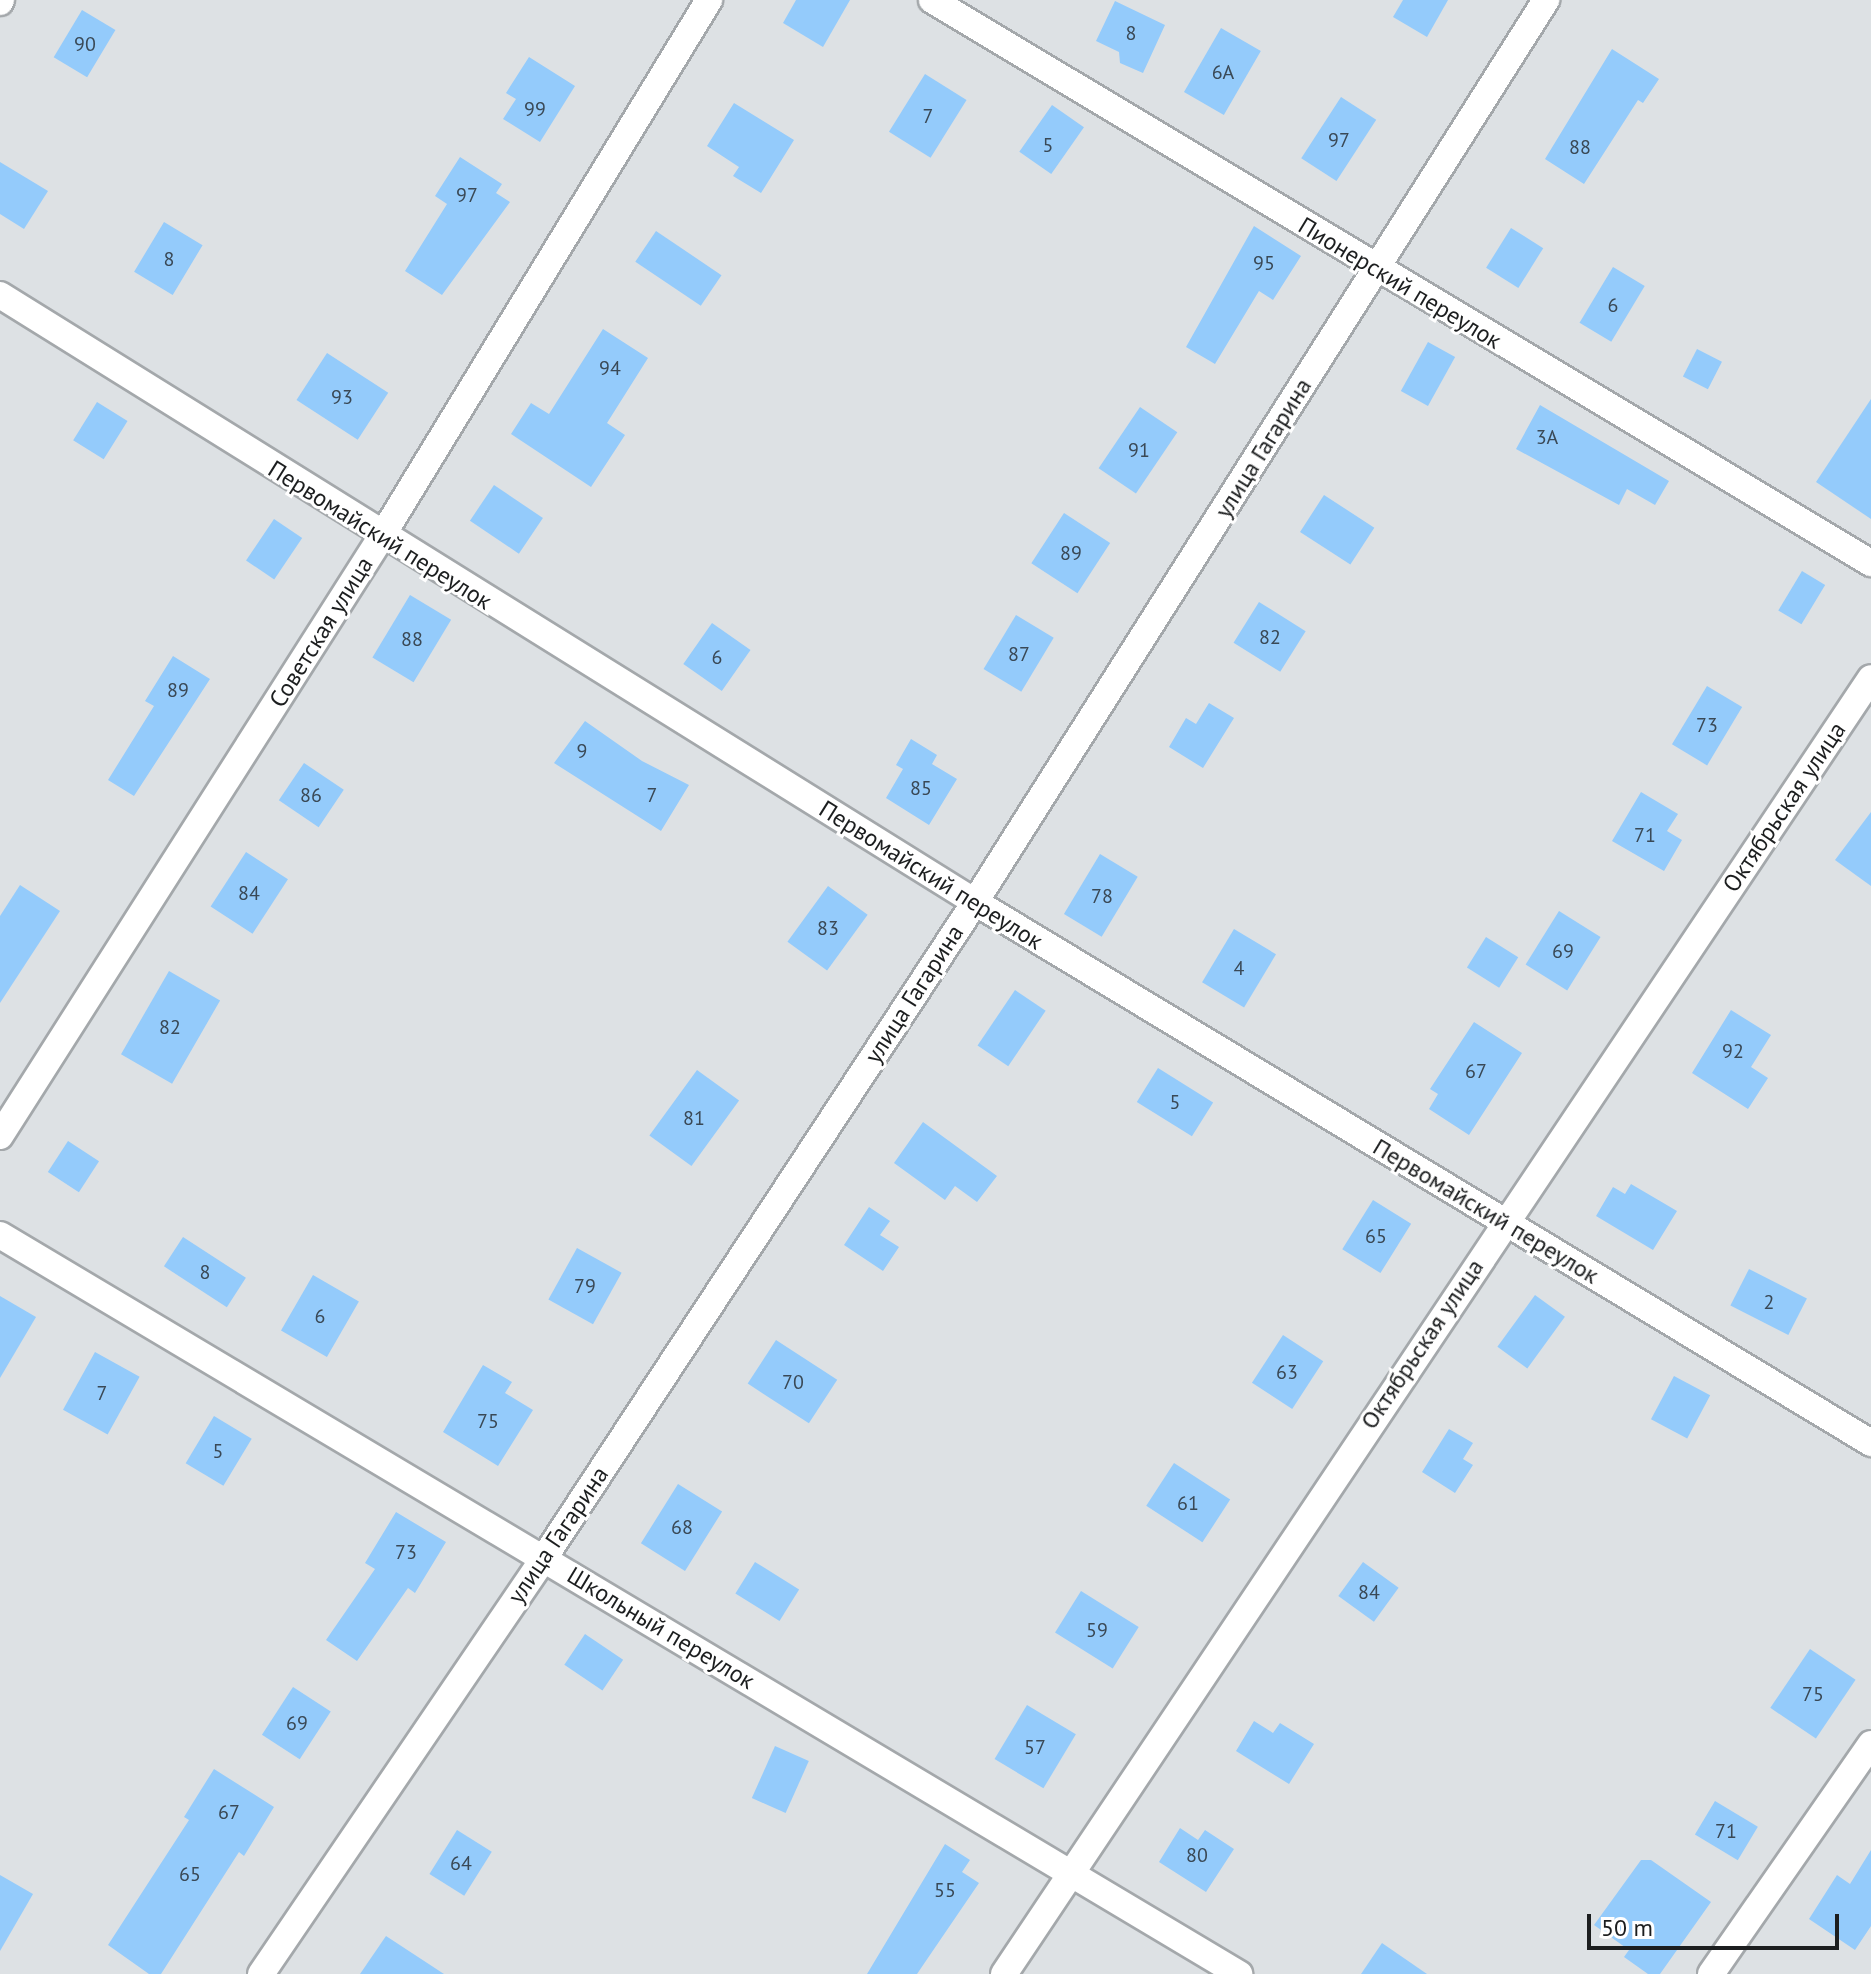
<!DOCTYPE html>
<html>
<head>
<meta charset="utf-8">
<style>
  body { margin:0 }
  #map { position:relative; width:1871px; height:1974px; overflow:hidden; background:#dde1e4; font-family:"PT Sans",sans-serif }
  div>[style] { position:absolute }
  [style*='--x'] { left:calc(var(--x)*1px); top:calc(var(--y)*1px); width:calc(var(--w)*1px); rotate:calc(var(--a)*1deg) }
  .building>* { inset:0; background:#94cbfb; transform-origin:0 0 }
  .roads { filter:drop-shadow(2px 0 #a4a8ab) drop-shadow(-2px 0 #a4a8ab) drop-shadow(0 2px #a4a8ab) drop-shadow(0 -2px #a4a8ab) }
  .minor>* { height:26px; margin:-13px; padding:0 13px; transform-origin:13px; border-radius:13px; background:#fff }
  span { translate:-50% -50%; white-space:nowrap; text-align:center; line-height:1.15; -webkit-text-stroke:6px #fff; paint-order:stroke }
  .number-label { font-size:20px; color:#3a4956 }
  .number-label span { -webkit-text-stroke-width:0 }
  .street-label { font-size:24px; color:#1c1e1f }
  .scale { position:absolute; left:1587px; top:1914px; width:252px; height:36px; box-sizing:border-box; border:4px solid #1c1e1f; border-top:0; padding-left:10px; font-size:24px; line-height:28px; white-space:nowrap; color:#1c1e1f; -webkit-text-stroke:6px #fff; paint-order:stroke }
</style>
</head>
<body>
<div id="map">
  <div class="building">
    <div style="clip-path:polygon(796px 0,850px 0,823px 47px,783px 23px)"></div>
    <div style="clip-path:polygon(1403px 0,1448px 0,1427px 37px,1393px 17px)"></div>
    <div style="clip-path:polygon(1115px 1px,1165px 25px,1143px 73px,1120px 63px,1119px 52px,1096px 41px)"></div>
    <div style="left:82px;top:10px;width:39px;height:55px;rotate:31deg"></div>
    <div style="left:1221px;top:28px;width:46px;height:74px;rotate:30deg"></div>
    <div style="clip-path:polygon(1612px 49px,1659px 79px,1643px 103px,1638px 100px,1584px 184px,1545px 159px)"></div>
    <div style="clip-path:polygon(529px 57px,575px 86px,540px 142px,503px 119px,516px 99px,506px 93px)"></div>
    <div style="left:925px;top:74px;width:49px;height:68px;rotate:32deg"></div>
    <div style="left:1341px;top:97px;width:42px;height:73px;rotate:33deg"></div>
    <div style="clip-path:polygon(734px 103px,794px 140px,761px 193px,733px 176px,739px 167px,707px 146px)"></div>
    <div style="left:1052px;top:105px;width:39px;height:57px;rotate:35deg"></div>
    <div style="clip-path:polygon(460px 157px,502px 184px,496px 193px,510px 202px,442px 295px,405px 271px,447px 204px,435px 196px)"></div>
    <div style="clip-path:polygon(0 162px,48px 191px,24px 229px,0 214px)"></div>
    <div style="left:164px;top:222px;width:45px;height:58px;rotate:31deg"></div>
    <div style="clip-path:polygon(1254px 226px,1301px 256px,1273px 300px,1259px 291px,1215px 364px,1186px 347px)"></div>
    <div style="left:1511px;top:228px;width:38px;height:47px;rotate:32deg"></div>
    <div style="left:656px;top:231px;width:79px;height:37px;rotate:34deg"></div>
    <div style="left:1613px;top:267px;width:37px;height:65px;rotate:31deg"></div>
    <div style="clip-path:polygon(603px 329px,648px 358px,607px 423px,625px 435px,591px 487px,511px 434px,531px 403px,549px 414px)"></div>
    <div style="left:1428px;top:342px;width:31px;height:56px;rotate:29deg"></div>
    <div style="left:1697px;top:349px;width:28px;height:31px;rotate:27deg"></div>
    <div style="left:327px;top:353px;width:73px;height:56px;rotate:33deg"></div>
    <div style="clip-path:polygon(1871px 399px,1871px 519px,1816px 482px)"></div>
    <div style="left:97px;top:402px;width:36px;height:45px;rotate:32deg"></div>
    <div style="clip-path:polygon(1540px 405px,1669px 481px,1655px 505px,1627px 489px,1619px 505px,1516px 449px)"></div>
    <div style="left:1140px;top:407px;width:45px;height:74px;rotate:34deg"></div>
    <div style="left:494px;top:485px;width:59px;height:43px;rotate:34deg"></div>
    <div style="left:1324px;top:495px;width:60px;height:44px;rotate:33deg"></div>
    <div style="left:1064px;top:513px;width:55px;height:60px;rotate:33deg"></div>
    <div style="left:274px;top:519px;width:34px;height:50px;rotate:34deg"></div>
    <div style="left:1802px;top:571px;width:27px;height:46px;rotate:31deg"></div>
    <div style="left:410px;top:595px;width:48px;height:73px;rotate:31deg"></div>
    <div style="left:1259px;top:602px;width:55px;height:48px;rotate:32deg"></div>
    <div style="left:1016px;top:615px;width:44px;height:63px;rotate:31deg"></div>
    <div style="left:712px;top:623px;width:47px;height:50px;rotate:35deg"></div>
    <div style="clip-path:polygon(173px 656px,210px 679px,134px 796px,108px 780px,154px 706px,145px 701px)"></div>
    <div style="left:1707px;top:686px;width:41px;height:68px;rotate:31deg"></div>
    <div style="clip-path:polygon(1209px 703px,1234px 718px,1203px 768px,1169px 747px,1186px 718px,1196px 724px)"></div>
    <div style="clip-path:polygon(585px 721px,642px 761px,689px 785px,661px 831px,554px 763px)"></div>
    <div style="clip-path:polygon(911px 739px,937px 755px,932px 764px,957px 779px,929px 825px,886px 798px,903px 769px,896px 765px)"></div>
    <div style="left:304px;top:763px;width:48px;height:45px;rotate:34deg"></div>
    <div style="clip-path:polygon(1641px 792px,1678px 814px,1667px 831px,1682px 840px,1664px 871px,1612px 841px)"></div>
    <div style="clip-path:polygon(1871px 812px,1871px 886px,1835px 860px)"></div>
    <div style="left:246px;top:852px;width:50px;height:65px;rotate:33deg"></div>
    <div style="left:1100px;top:854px;width:44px;height:70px;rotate:31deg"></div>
    <div style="clip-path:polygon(20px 885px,60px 911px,0 1003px,0 916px)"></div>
    <div style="left:828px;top:886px;width:49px;height:69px;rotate:36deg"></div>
    <div style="left:1559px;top:911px;width:49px;height:63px;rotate:32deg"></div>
    <div style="left:1234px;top:929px;width:49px;height:62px;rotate:31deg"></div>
    <div style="left:1486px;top:937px;width:38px;height:36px;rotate:32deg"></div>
    <div style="left:169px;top:971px;width:59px;height:96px;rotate:30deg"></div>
    <div style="left:1015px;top:990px;width:37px;height:67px;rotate:34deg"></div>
    <div style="clip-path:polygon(1731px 1010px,1771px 1035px,1751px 1067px,1768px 1078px,1748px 1109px,1692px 1073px)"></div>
    <div style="clip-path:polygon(1474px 1022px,1522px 1053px,1469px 1135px,1429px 1109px,1438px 1094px,1430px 1089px)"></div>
    <div style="left:1158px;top:1068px;width:65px;height:40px;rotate:32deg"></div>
    <div style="left:697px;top:1070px;width:52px;height:81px;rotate:36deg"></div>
    <div style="clip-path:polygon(923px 1122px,997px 1176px,977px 1202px,955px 1186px,945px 1200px,894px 1163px)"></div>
    <div style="left:68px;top:1141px;width:37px;height:37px;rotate:33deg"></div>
    <div style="clip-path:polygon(1631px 1184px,1677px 1211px,1653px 1250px,1596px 1216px,1613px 1187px,1625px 1194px)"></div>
    <div style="left:1373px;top:1200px;width:45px;height:58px;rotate:32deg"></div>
    <div style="clip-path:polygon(869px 1207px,890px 1221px,880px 1235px,899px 1247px,883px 1271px,844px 1245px)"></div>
    <div style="left:183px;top:1237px;width:75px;height:35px;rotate:33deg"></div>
    <div style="left:577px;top:1248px;width:51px;height:59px;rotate:29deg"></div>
    <div style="left:1749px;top:1269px;width:65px;height:41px;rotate:27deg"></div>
    <div style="left:313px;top:1275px;width:53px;height:64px;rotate:30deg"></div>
    <div style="left:1535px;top:1295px;width:37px;height:64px;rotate:36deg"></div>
    <div style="clip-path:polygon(0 1296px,36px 1317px,0 1378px)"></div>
    <div style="left:1283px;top:1335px;width:48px;height:57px;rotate:33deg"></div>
    <div style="left:776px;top:1340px;width:73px;height:52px;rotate:33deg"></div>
    <div style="left:95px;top:1352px;width:51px;height:66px;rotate:29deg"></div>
    <div style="clip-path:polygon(483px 1365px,512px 1382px,505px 1393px,533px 1410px,498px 1466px,443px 1432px)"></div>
    <div style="left:1674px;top:1376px;width:41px;height:49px;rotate:28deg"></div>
    <div style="left:214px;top:1416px;width:44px;height:55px;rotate:31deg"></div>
    <div style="clip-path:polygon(1449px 1429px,1473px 1443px,1463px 1459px,1473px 1465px,1455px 1493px,1422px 1472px)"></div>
    <div style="left:1174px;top:1463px;width:67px;height:51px;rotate:33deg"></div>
    <div style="left:678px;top:1484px;width:52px;height:70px;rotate:32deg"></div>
    <div style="clip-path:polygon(396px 1512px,446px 1542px,415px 1593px,408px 1588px,357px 1661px,326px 1640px,375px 1569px,365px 1563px)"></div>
    <div style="left:755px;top:1562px;width:52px;height:37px;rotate:32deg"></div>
    <div style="left:1363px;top:1562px;width:44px;height:42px;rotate:36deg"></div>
    <div style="left:1081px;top:1591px;width:68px;height:49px;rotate:32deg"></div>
    <div style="left:585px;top:1634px;width:46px;height:37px;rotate:34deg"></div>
    <div style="left:1810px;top:1649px;width:55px;height:71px;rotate:34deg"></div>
    <div style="left:293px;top:1687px;width:45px;height:57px;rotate:33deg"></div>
    <div style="left:1027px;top:1705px;width:57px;height:63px;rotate:31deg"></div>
    <div style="clip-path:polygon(1254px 1721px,1273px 1733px,1280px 1723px,1314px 1744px,1289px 1784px,1236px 1751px)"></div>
    <div style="left:775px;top:1746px;width:37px;height:57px;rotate:24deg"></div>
    <div style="clip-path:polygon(214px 1769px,274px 1807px,244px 1856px,239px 1852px,161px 1974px,149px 1974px,108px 1945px,189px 1820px,184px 1817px)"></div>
    <div style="left:1715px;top:1801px;width:50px;height:39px;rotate:31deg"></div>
    <div style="clip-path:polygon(1180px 1828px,1198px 1840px,1205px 1830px,1234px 1849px,1206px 1892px,1159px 1862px)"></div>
    <div style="left:457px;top:1830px;width:41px;height:52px;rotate:32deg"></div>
    <div style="clip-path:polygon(945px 1844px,970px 1860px,962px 1872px,979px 1883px,917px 1974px,867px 1974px)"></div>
    <div style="clip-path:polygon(1871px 1850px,1871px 1926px,1855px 1950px,1809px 1919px,1837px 1875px,1850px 1884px)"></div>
    <div style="clip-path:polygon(1641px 1860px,1651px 1860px,1711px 1902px,1660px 1974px,1648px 1974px,1624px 1957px,1629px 1950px,1594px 1925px)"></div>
    <div style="clip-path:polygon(0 1875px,33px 1894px,0 1951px)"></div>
    <div style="clip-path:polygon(386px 1936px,444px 1974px,360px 1974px)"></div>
    <div style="clip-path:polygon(1382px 1943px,1427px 1974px,1361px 1974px)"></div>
  </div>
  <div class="roads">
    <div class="minor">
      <div style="--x:932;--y:0;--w:1095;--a:30.95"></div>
      <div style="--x:0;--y:2;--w:2;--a:-63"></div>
      <div style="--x:0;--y:295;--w:1149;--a:31.9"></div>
      <div style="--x:975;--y:902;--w:1047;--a:31.12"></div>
      <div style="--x:0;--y:1136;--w:711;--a:-57.52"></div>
      <div style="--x:382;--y:536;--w:628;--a:-58.61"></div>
      <div style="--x:0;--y:1235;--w:1443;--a:30.81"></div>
      <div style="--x:261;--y:1974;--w:503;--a:-55.77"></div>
      <div style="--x:544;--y:1558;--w:785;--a:-56.69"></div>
      <div style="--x:975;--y:902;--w:1068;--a:-57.66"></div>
      <div style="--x:1004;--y:1974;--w:1559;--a:-56.22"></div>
      <div style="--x:1711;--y:1974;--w:280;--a:-55.2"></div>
    </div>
  </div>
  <div class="number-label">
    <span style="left:1131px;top:33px">8</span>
    <span style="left:85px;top:44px">90</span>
    <span style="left:1223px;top:72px">6А</span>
    <span style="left:535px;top:109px">99</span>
    <span style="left:928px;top:116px">7</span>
    <span style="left:1339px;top:140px">97</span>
    <span style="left:1048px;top:145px">5</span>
    <span style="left:1580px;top:147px">88</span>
    <span style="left:467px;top:195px">97</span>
    <span style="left:169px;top:259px">8</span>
    <span style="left:1264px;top:263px">95</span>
    <span style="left:1613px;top:305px">6</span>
    <span style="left:610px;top:368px">94</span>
    <span style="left:342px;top:397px">93</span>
    <span style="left:1547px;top:437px">3А</span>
    <span style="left:1139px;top:450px">91</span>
    <span style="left:1071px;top:553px">89</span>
    <span style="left:1270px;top:637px">82</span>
    <span style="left:412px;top:639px">88</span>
    <span style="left:1019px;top:654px">87</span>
    <span style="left:717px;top:657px">6</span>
    <span style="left:178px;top:690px">89</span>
    <span style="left:1707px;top:725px">73</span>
    <span style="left:582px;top:751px">9</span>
    <span style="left:921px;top:788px">85</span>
    <span style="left:311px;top:795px">86</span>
    <span style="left:652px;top:795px">7</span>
    <span style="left:1645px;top:835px">71</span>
    <span style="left:249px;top:893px">84</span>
    <span style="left:1102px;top:896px">78</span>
    <span style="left:828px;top:928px">83</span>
    <span style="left:1563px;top:951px">69</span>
    <span style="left:1239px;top:968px">4</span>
    <span style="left:170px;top:1027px">82</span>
    <span style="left:1733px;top:1051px">92</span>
    <span style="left:1476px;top:1071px">67</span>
    <span style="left:1175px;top:1102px">5</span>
    <span style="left:694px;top:1118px">81</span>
    <span style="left:1376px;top:1236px">65</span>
    <span style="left:205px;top:1272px">8</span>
    <span style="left:585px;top:1286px">79</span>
    <span style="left:1769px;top:1302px">2</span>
    <span style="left:320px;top:1316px">6</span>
    <span style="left:1287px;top:1372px">63</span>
    <span style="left:793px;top:1382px">70</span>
    <span style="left:102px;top:1393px">7</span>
    <span style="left:488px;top:1421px">75</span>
    <span style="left:218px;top:1451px">5</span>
    <span style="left:1188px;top:1503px">61</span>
    <span style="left:682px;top:1527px">68</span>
    <span style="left:406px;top:1552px">73</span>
    <span style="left:1369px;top:1592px">84</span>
    <span style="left:1097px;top:1630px">59</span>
    <span style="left:1813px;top:1694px">75</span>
    <span style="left:297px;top:1723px">69</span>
    <span style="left:1035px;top:1747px">57</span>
    <span style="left:229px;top:1812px">67</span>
    <span style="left:1726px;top:1831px">71</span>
    <span style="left:1197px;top:1855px">80</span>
    <span style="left:461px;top:1863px">64</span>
    <span style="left:190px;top:1874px">65</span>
    <span style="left:945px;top:1890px">55</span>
  </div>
  <div class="street-label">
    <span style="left:1400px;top:283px;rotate:31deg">Пионерский переулок</span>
    <span style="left:1263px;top:448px;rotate:-58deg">улица Гагарина</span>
    <span style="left:380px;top:535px;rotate:32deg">Первомайский переулок</span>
    <span style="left:321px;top:632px;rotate:-58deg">Советская улица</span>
    <span style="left:1784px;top:807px;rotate:-56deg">Октябрьская улица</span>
    <span style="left:931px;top:875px;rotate:32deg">Первомайский переулок</span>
    <span style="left:914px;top:994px;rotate:-57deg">улица Гагарина</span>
    <span style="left:1486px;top:1211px;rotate:31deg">Первомайский переулок</span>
    <span style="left:1422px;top:1344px;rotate:-56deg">Октябрьская улица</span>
    <span style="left:558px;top:1535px;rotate:-56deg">улица Гагарина</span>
    <span style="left:661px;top:1628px;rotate:31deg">Школьный переулок</span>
  </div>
  <div class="scale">50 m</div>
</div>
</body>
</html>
